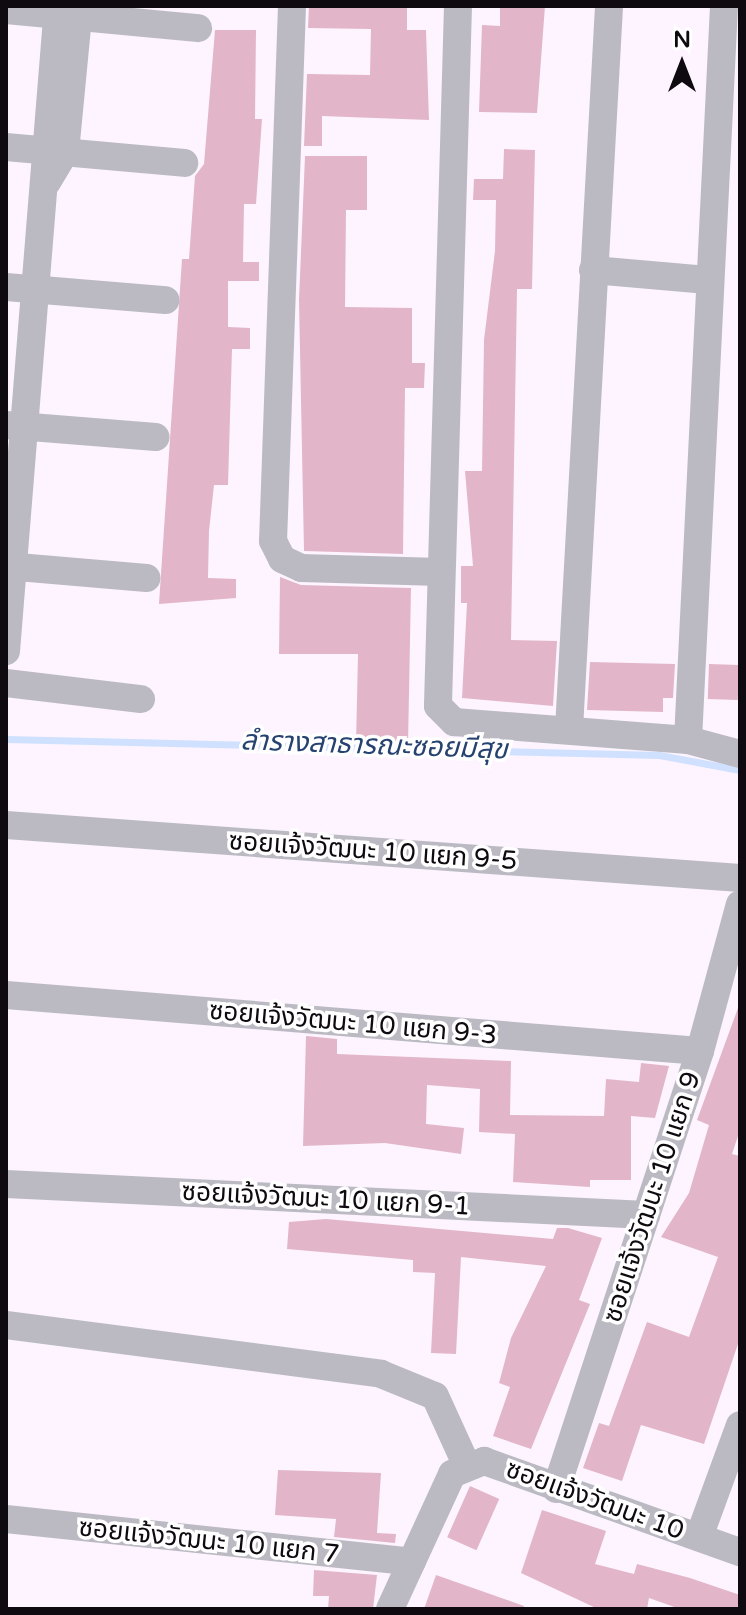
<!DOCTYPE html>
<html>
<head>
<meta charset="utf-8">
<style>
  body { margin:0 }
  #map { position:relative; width:746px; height:1615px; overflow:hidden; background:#fdf4ff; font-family:"Varela Round","Noto Sans Thai",sans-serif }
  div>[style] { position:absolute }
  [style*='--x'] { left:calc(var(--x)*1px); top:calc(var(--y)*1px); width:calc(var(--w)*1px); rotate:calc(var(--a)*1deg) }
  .stream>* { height:7px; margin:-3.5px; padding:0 3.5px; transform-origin:3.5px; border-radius:3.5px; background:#cfe1fe }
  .building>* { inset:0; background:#e2b6c8; transform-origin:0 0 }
  .minor>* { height:28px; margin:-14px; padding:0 14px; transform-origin:14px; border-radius:14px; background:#bbbac3 }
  span { translate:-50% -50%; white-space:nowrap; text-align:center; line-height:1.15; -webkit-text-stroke:7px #fff; paint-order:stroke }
  .street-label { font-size:26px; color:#0e0a0f }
  .water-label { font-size:28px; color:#264270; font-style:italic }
  .frame { position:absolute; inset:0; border:8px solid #0e0a0f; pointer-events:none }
  .north { position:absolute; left:642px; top:24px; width:80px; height:80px; -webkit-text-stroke:6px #fff; paint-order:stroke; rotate:0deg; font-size:22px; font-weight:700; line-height:32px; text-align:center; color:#0e0a0f }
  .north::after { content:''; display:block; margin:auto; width:28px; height:36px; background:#0e0a0f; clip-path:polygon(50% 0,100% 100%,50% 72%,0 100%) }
</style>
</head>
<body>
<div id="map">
  <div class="stream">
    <div style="--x:6;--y:739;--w:653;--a:1.4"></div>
    <div style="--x:659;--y:755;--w:82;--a:10.5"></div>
  </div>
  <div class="building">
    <div style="clip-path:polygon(309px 6px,407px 6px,407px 30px,426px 30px,429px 120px,322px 116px,322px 146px,304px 146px,307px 74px,370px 75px,371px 29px,308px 28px)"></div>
    <div style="clip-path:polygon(500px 6px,545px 6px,537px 113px,479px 112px,482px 25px,500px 26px)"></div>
    <div style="clip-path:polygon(215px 30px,256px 30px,255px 119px,262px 119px,256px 204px,244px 204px,243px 262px,259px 262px,259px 281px,228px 281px,228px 327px,250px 328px,250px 349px,232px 349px,228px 485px,214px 485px,209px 531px,208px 578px,236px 579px,236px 598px,159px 604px,182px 259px,189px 259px,195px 176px,204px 164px)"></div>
    <div style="clip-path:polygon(504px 149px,535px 150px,532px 289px,517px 289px,511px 640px,557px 641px,553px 706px,462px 698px,467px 603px,461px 603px,461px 566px,473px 566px,465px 471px,482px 471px,484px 340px,495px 251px,496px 200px,473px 200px,474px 179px,503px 179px)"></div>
    <div style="clip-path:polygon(305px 156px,367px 156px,367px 210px,346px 210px,345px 307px,412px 308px,412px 363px,425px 363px,424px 388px,405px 388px,403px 554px,304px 551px,299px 300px)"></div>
    <div style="clip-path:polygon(280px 577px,301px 585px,411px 588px,408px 745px,356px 744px,358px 654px,279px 654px)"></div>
    <div style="clip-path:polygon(590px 662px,675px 664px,673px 698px,663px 698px,663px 712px,587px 710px)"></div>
    <div style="left:709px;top:664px;width:30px;height:35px;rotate:2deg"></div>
    <div style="clip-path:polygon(738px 1008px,740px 1130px,732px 1154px,740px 1156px,740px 1338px,704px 1444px,641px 1425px,622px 1481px,583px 1468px,599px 1423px,609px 1426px,647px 1322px,689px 1337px,718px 1257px,661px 1237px,689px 1193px,709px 1125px,697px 1120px)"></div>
    <div style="clip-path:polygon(306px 1036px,337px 1039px,337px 1054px,511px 1061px,510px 1115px,604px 1116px,606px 1079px,639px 1082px,641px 1063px,669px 1066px,655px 1118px,631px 1116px,631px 1180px,590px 1180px,590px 1187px,513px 1182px,515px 1134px,479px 1132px,480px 1089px,427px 1085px,426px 1124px,464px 1128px,461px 1154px,385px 1143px,303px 1146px)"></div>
    <div style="clip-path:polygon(326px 1219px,553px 1239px,557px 1228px,568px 1228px,602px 1238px,579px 1300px,590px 1304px,531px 1449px,493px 1436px,510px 1387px,499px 1383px,511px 1338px,546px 1266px,461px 1257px,456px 1354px,431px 1353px,435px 1273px,413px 1272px,413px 1260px,287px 1249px,289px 1222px)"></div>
    <div style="clip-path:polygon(278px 1470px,381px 1473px,377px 1533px,396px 1534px,395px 1543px,334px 1537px,336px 1519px,275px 1515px)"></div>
    <div style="left:470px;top:1486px;width:32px;height:56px;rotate:24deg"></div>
    <div style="clip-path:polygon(542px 1510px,606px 1531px,595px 1564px,634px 1574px,637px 1564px,690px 1578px,740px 1595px,740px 1609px,680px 1609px,649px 1598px,647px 1609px,598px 1609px,521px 1573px)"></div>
    <div style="clip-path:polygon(314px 1570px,377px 1575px,373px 1609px,328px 1609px,329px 1596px,313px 1596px)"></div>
    <div style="clip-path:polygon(436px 1575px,524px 1606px,523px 1609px,424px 1609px)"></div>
  </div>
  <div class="minor">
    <div style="--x:292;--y:6;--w:535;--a:92.03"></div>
    <div style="--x:273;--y:541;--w:20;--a:63"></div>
    <div style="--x:282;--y:559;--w:21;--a:25"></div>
    <div style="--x:301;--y:568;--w:139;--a:1.6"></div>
    <div style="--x:458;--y:6;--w:700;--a:91.64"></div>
    <div style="--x:438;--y:706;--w:23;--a:45"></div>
    <div style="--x:454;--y:722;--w:235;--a:4.4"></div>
    <div style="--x:688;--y:740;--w:54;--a:15.1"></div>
    <div style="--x:6;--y:10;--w:193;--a:5.4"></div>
    <div style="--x:6;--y:147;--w:179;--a:5.1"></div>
    <div style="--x:47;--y:182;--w:35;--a:-59"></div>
    <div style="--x:65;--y:152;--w:147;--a:-84.5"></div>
    <div style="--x:593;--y:270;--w:115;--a:5"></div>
    <div style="--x:6;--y:287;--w:160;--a:4.7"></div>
    <div style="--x:6;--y:425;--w:150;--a:4.6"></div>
    <div style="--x:6;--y:566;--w:141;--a:4.9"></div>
    <div style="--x:6;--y:651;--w:647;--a:-85.39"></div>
    <div style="--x:6;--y:683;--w:136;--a:6.8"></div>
    <div style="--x:569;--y:729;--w:724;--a:-86.83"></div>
    <div style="--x:688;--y:740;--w:735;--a:-87.19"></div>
    <div style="--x:6;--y:825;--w:736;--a:4.13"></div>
    <div style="--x:6;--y:995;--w:696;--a:4.61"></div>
    <div style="--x:6;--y:1184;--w:641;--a:2.77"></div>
    <div style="--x:6;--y:1325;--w:378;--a:7.4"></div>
    <div style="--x:381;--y:1374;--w:58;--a:22.2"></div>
    <div style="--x:435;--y:1396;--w:75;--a:65.5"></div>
    <div style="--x:556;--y:1489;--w:461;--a:-71.8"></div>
    <div style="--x:700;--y:1051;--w:152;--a:-74.8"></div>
    <div style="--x:6;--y:1519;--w:408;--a:6"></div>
    <div style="--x:699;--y:1537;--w:119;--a:-69.9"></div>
    <div style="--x:390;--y:1609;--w:149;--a:-65.3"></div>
    <div style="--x:452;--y:1474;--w:35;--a:-22"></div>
    <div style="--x:484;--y:1461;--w:272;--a:19.6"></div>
  </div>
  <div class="street-label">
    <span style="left:373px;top:851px;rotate:4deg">ซอยแจ้งวัฒนะ 10 แยก 9-5</span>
    <span style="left:353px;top:1023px;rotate:5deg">ซอยแจ้งวัฒนะ 10 แยก 9-3</span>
    <span style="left:652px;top:1197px;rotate:-72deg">ซอยแจ้งวัฒนะ 10 แยก 9</span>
    <span style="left:326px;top:1199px;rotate:3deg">ซอยแจ้งวัฒนะ 10 แยก 9-1</span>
    <span style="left:595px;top:1500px;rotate:20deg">ซอยแจ้งวัฒนะ 10</span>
    <span style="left:209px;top:1541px;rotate:6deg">ซอยแจ้งวัฒนะ 10 แยก 7</span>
  </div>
  <div class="water-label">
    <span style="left:374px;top:745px;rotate:2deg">ลำรางสาธารณะซอยมีสุข</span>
  </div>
  <div class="frame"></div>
  <div class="north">N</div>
</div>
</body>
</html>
